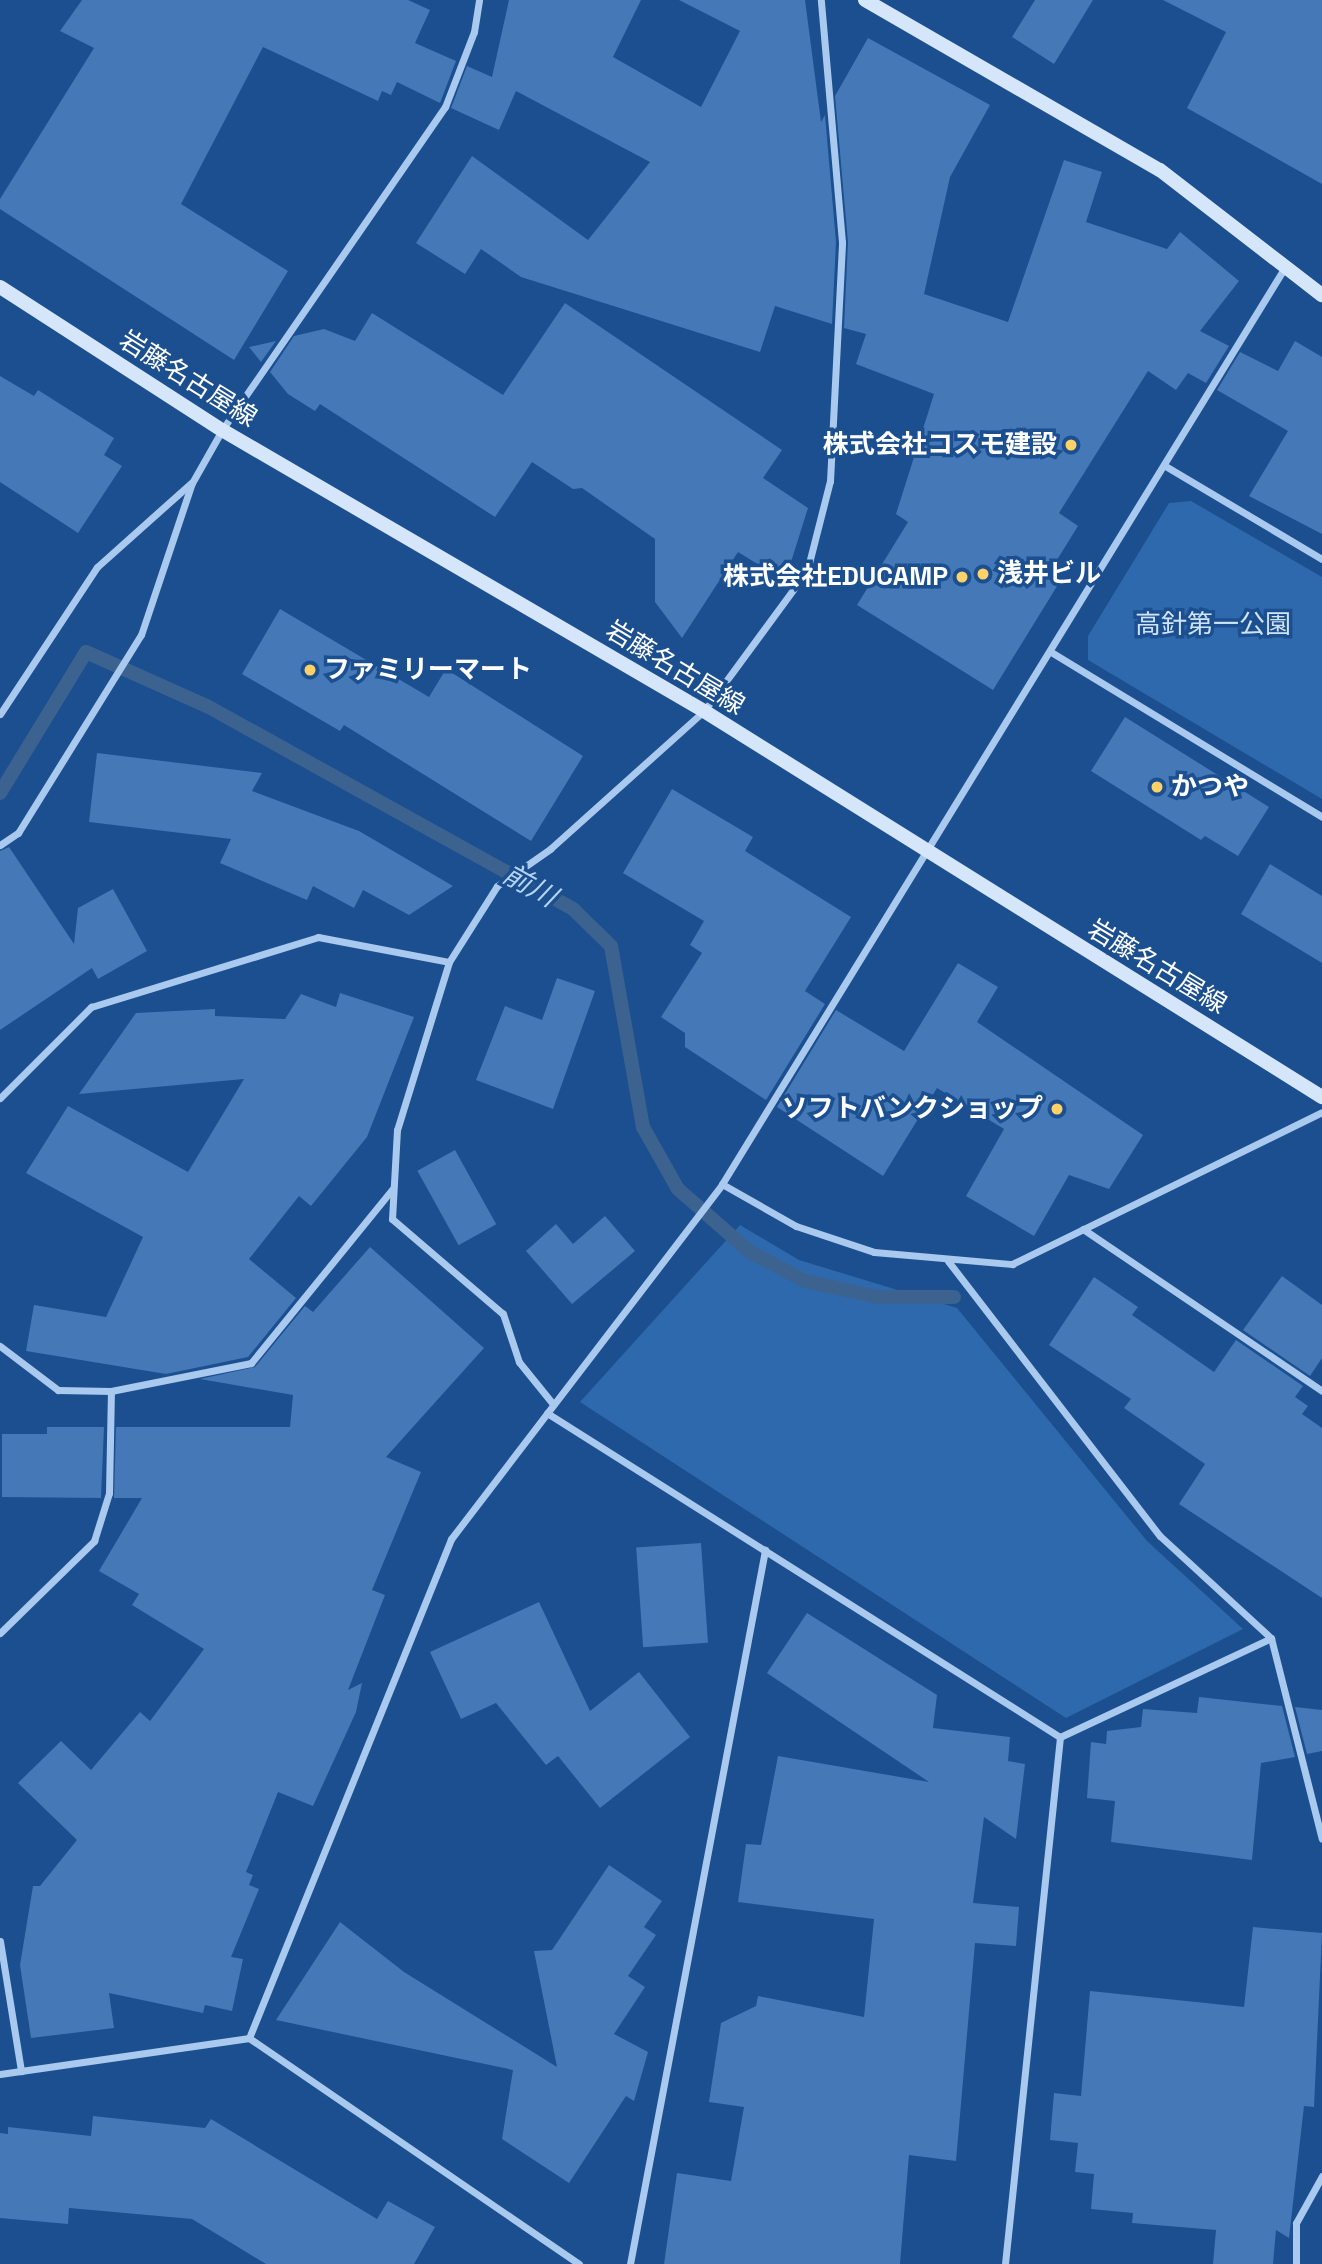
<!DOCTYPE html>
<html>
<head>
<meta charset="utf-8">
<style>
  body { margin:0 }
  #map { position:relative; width:1322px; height:2264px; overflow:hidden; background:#1b4f8f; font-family:"Space Grotesk","Noto Sans JP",sans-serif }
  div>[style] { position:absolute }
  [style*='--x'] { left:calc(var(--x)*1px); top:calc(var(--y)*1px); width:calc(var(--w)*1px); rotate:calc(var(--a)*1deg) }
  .green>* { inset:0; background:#2e69ad }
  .stream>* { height:14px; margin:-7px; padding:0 7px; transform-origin:7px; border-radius:7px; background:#3c6290 }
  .building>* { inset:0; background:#4478b7; transform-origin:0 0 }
  .street>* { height:7px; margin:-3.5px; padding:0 3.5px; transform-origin:3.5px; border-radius:3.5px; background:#a9c9ee }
  .secondary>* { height:14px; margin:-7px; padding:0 7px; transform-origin:7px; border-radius:7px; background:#d6e6fa }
  .dots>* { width:19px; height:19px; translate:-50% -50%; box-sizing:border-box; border:4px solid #1b4f8f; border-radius:50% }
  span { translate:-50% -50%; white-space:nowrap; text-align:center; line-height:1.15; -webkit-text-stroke:7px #1b4f8f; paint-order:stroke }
  .street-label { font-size:26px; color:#fff }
  .poi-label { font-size:26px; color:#fff; font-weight:700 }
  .right { translate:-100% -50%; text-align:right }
  .left { translate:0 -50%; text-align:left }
  .park-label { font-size:26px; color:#cfe3fa }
  .water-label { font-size:28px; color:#b5d3f5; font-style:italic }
</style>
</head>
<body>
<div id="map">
  <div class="green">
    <div style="clip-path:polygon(1191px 501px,1322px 577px,1322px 799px,1088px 660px,1088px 636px,1169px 503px)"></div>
    <div style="clip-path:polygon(740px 1225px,799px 1260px,957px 1308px,1147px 1541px,1243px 1629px,1066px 1718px,580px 1402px)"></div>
  </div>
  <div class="stream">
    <div style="--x:0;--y:793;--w:165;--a:-58.6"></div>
    <div style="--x:86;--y:652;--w:133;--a:24.1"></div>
    <div style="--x:207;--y:706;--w:419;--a:29"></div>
    <div style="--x:573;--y:909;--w:53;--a:44.2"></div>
    <div style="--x:611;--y:946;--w:184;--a:80"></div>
    <div style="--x:643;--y:1127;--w:71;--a:60.6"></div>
    <div style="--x:678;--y:1189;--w:96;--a:41.2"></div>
    <div style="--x:750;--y:1252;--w:62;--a:27.8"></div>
    <div style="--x:805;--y:1281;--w:74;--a:12.5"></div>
    <div style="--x:877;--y:1297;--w:77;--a:0"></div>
  </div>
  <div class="building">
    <div style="clip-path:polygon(82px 0,408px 0,430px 10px,415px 43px,456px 61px,440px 103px,397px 82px,391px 95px,382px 91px,378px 101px,263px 47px,181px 204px,288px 271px,234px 360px,0 209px,0 199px,94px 48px,60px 31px)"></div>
    <div style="clip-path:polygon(509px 0,641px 0,613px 57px,701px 107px,740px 31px,679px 0,805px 0,821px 122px,825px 115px,836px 242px,832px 324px,775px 306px,760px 352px,521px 277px,481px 249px,465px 274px,416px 243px,472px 156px,588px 240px,650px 162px,516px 91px,499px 130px,451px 108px,467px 66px,492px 77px)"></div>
    <div style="clip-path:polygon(1035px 0,1093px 0,1054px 64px,1012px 37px)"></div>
    <div style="clip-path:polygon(1163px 0,1322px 0,1322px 184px,1187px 108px,1226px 32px)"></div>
    <div style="clip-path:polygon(868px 38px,990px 105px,950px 177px,924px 294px,1008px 322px,1064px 160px,1102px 172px,1086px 222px,1167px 249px,1180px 232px,1239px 281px,1200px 331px,1229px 346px,1206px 383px,1188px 373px,1176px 390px,1148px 371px,1059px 513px,1078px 526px,1047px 576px,1059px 583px,993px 690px,857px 605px,908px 522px,896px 514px,934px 394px,856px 364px,866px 334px,844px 328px,848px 242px,835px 96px)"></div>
    <div style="clip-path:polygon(565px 303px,782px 450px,763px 478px,808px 508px,785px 581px,738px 552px,682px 638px,655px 602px,655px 539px,582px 488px,573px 489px,532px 462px,495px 517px,320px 404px,315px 411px,288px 394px,270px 372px,294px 336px,324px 329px,355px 341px,372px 313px,503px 395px)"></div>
    <div style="clip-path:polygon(276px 341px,261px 362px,249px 347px)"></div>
    <div style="clip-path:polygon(1295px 341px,1322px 357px,1322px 534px,1249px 496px,1288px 431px,1217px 390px,1240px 352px,1278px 371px)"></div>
    <div style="clip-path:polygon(0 376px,34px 396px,38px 390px,114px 438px,104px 455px,122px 466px,78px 533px,0 482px)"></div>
    <div style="clip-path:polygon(280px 609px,429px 697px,446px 669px,583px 756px,531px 841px,344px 725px,340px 731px,242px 674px)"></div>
    <div style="clip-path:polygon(1125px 717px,1269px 807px,1238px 856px,1205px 836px,1201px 840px,1091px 771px)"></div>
    <div style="clip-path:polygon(97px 753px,262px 773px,252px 791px,359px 831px,453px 886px,409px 915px,363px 890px,354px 908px,313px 886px,307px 900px,220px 863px,231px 839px,89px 822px)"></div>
    <div style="clip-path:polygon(672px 789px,753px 837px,745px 851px,851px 917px,805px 991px,825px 1004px,766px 1100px,685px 1047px,685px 1033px,661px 1017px,702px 953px,690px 945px,704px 921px,623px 873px)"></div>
    <div style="clip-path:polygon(9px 847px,74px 944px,78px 908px,113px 889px,147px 951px,98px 979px,92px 968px,0 1030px,0 851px)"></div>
    <div style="clip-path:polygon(1270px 864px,1322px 896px,1322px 963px,1241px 914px)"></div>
    <div style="clip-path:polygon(958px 963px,998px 987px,977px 1022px,1143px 1135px,1109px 1189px,1069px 1175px,1034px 1236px,966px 1196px,1004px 1129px,937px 1088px,883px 1176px,777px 1107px,836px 1010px,904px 1051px)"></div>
    <div style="clip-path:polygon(557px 978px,595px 991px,553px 1109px,476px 1080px,505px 1006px,542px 1020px)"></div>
    <div style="clip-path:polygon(340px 993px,414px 1017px,367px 1137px,311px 1206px,299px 1196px,249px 1259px,296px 1298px,248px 1357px,166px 1374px,26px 1351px,34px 1305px,106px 1317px,143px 1237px,26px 1173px,68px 1106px,188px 1172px,244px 1079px,79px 1094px,136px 1013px,215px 1009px,215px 1016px,285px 1019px,301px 994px,336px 1007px)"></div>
    <div style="left:455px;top:1150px;width:85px;height:43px;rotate:61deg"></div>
    <div style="clip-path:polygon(605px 1216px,635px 1251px,572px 1304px,526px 1251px,556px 1224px,573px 1244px)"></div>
    <div style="clip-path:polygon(370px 1247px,484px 1348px,386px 1457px,421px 1472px,372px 1590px,385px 1595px,348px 1690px,362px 1683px,356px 1712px,313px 1806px,278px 1792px,246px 1872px,253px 1875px,249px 1885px,259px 1889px,231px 1957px,243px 1959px,232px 2011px,205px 2005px,203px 2013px,109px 1993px,114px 2028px,31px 2038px,20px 1965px,33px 1886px,40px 1886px,77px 1840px,18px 1783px,61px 1741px,91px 1770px,140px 1712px,150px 1721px,204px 1649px,132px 1605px,139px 1594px,99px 1571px,142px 1498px,114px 1498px,116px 1427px,290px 1427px,293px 1395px,200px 1379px,255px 1367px,305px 1306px,313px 1312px)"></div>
    <div style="clip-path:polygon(1282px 1276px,1322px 1305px,1322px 1358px,1310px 1376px,1243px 1330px)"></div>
    <div style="clip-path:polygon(1094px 1277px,1138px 1307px,1132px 1315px,1214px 1372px,1236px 1340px,1303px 1386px,1295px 1397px,1308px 1406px,1302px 1414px,1322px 1428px,1322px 1598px,1179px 1504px,1205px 1464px,1124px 1408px,1131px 1399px,1049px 1345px)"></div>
    <div style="clip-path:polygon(47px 1427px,104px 1427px,101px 1498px,2px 1497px,2px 1434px,47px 1434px)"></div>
    <div style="left:701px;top:1543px;width:100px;height:65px;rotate:86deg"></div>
    <div style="clip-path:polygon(539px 1602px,590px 1711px,639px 1672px,690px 1737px,600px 1808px,558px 1756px,546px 1765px,496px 1703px,461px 1719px,430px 1652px)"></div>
    <div style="clip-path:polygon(807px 1613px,937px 1695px,933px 1728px,1010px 1737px,1008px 1761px,1025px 1764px,1016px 1839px,984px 1817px,973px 1903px,1019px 1907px,1016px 1946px,975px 1943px,956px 2161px,909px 2155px,900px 2264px,664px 2264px,677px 2173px,731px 2181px,744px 2107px,709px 2102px,721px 2023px,756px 2006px,758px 1996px,864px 2017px,874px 1919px,738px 1902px,746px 1844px,761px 1845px,778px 1756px,929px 1782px,767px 1673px)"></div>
    <div style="clip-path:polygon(1199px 1697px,1282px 1706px,1295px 1757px,1261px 1763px,1252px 1860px,1111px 1842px,1115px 1801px,1087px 1798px,1091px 1742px,1106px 1744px,1107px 1731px,1141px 1727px,1143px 1709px,1197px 1713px)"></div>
    <div style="clip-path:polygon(1295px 1707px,1322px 1710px,1322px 1751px,1307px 1754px)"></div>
    <div style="clip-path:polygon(609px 1865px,662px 1901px,644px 1927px,656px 1935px,628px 1976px,645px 1987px,614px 2034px,648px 2052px,634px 2101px,626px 2096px,569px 2183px,502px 2139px,513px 2070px,276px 2020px,340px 1922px,404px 1972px,557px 2067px,534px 1951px,552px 1950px)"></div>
    <div style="clip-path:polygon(1253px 1927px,1322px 1933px,1314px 2107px,1304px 2106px,1289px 2238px,1276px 2230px,1273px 2264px,1213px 2264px,1216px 2230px,1132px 2223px,1133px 2213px,1091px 2209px,1094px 2174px,1075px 2172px,1078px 2143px,1050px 2140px,1054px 2093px,1081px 2096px,1090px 1991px,1244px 2007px)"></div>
    <div style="clip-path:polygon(93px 2116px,205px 2128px,211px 2119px,377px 2219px,388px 2201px,435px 2227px,414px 2264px,266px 2264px,192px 2219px,69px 2208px,68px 2224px,0 2218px,0 2133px,8px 2134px,8px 2127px,91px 2136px)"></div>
  </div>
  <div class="street">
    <div style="--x:1167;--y:467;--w:180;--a:30.7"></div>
    <div style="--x:1051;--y:652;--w:317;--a:31.3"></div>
    <div style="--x:0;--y:714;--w:176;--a:-56.6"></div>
    <div style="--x:97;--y:567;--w:126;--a:-41.8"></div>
    <div style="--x:0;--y:845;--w:22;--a:-34"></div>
    <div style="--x:18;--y:833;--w:233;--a:-58.2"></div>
    <div style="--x:141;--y:635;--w:160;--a:-71.5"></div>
    <div style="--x:192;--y:483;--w:61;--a:-60.5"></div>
    <div style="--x:222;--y:430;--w:393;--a:-55.4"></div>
    <div style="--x:445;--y:107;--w:80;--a:-68.9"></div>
    <div style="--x:474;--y:32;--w:32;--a:-81"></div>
    <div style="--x:0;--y:1098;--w:129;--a:-45"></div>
    <div style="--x:91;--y:1007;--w:238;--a:-17.1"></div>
    <div style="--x:318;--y:937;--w:133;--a:10.8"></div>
    <div style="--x:722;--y:1184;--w:85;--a:29.6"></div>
    <div style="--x:796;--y:1226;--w:82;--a:18.4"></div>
    <div style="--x:874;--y:1252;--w:139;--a:5"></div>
    <div style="--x:1012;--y:1264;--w:345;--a:-26.1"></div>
    <div style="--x:1083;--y:1229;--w:289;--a:34.1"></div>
    <div style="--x:948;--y:1261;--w:347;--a:52.4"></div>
    <div style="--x:1160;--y:1536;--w:151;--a:42.6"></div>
    <div style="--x:1271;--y:1638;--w:207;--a:75.8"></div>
    <div style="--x:0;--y:1346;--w:73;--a:37.2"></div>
    <div style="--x:58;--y:1390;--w:53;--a:1.1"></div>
    <div style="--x:111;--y:1391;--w:143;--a:-11.3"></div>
    <div style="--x:251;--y:1363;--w:225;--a:-50.9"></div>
    <div style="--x:553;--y:1404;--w:54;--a:-129"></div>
    <div style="--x:519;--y:1362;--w:51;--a:-108.4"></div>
    <div style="--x:503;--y:1314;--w:146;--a:-139.4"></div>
    <div style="--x:392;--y:1219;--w:89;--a:-86.8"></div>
    <div style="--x:397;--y:1130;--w:176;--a:-72.8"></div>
    <div style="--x:449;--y:962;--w:90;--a:-57.7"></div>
    <div style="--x:497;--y:886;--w:65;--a:-34.9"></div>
    <div style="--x:550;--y:849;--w:207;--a:-41.9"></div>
    <div style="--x:704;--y:711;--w:174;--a:-53.7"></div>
    <div style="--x:807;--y:571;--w:93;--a:-75.7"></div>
    <div style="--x:830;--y:481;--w:239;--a:-87.1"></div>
    <div style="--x:842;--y:242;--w:243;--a:-95"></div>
    <div style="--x:547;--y:1413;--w:607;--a:32.28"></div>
    <div style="--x:1060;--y:1737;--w:530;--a:95.96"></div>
    <div style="--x:0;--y:1633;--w:132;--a:-44.4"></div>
    <div style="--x:94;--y:1541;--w:50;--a:-72.6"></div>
    <div style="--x:109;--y:1493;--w:102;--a:-88.9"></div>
    <div style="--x:1060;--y:1737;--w:233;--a:-25.1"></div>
    <div style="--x:0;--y:1941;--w:132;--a:80.8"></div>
    <div style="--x:249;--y:2038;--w:538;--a:-67.96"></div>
    <div style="--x:451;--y:1539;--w:447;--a:-52.6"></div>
    <div style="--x:722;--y:1184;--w:1076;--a:-58.45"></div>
    <div style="--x:0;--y:2074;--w:252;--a:-8.2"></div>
    <div style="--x:249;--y:2038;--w:400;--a:34.4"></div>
    <div style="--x:630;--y:2264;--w:727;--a:-79.29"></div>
    <div style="--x:1296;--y:2264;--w:41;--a:-90"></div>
    <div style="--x:1296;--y:2223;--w:54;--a:-61"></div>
  </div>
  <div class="secondary">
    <div style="--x:865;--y:0;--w:340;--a:30"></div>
    <div style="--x:1160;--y:170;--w:205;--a:37.7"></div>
    <div style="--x:0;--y:287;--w:264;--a:32.8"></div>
    <div style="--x:222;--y:430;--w:558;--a:30.24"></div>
    <div style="--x:704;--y:711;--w:729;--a:31.99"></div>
  </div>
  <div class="dots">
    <div style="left:1071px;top:445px;background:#ffd166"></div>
    <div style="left:983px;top:574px;background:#ffd166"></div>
    <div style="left:962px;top:577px;background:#ffd166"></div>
    <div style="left:310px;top:670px;background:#ffd166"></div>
    <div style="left:1157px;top:787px;background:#ffd166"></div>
    <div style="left:1057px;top:1109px;background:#ffd166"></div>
  </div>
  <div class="street-label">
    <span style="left:188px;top:379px;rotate:32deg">岩藤名古屋線</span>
    <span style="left:675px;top:668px;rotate:31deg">岩藤名古屋線</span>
    <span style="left:1157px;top:967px;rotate:31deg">岩藤名古屋線</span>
  </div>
  <div class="poi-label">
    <span class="right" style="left:1057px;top:445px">株式会社コスモ建設</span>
    <span class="left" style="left:997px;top:574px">浅井ビル</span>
    <span class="right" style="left:948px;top:577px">株式会社EDUCAMP</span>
    <span class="left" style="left:324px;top:670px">ファミリーマート</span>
    <span class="left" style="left:1171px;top:787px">かつや</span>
    <span class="right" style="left:1043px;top:1109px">ソフトバンクショップ</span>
  </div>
  <div class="park-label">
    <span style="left:1213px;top:625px">高針第一公園</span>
  </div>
  <div class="water-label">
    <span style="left:530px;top:885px;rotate:29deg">前川</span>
  </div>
</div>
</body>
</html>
